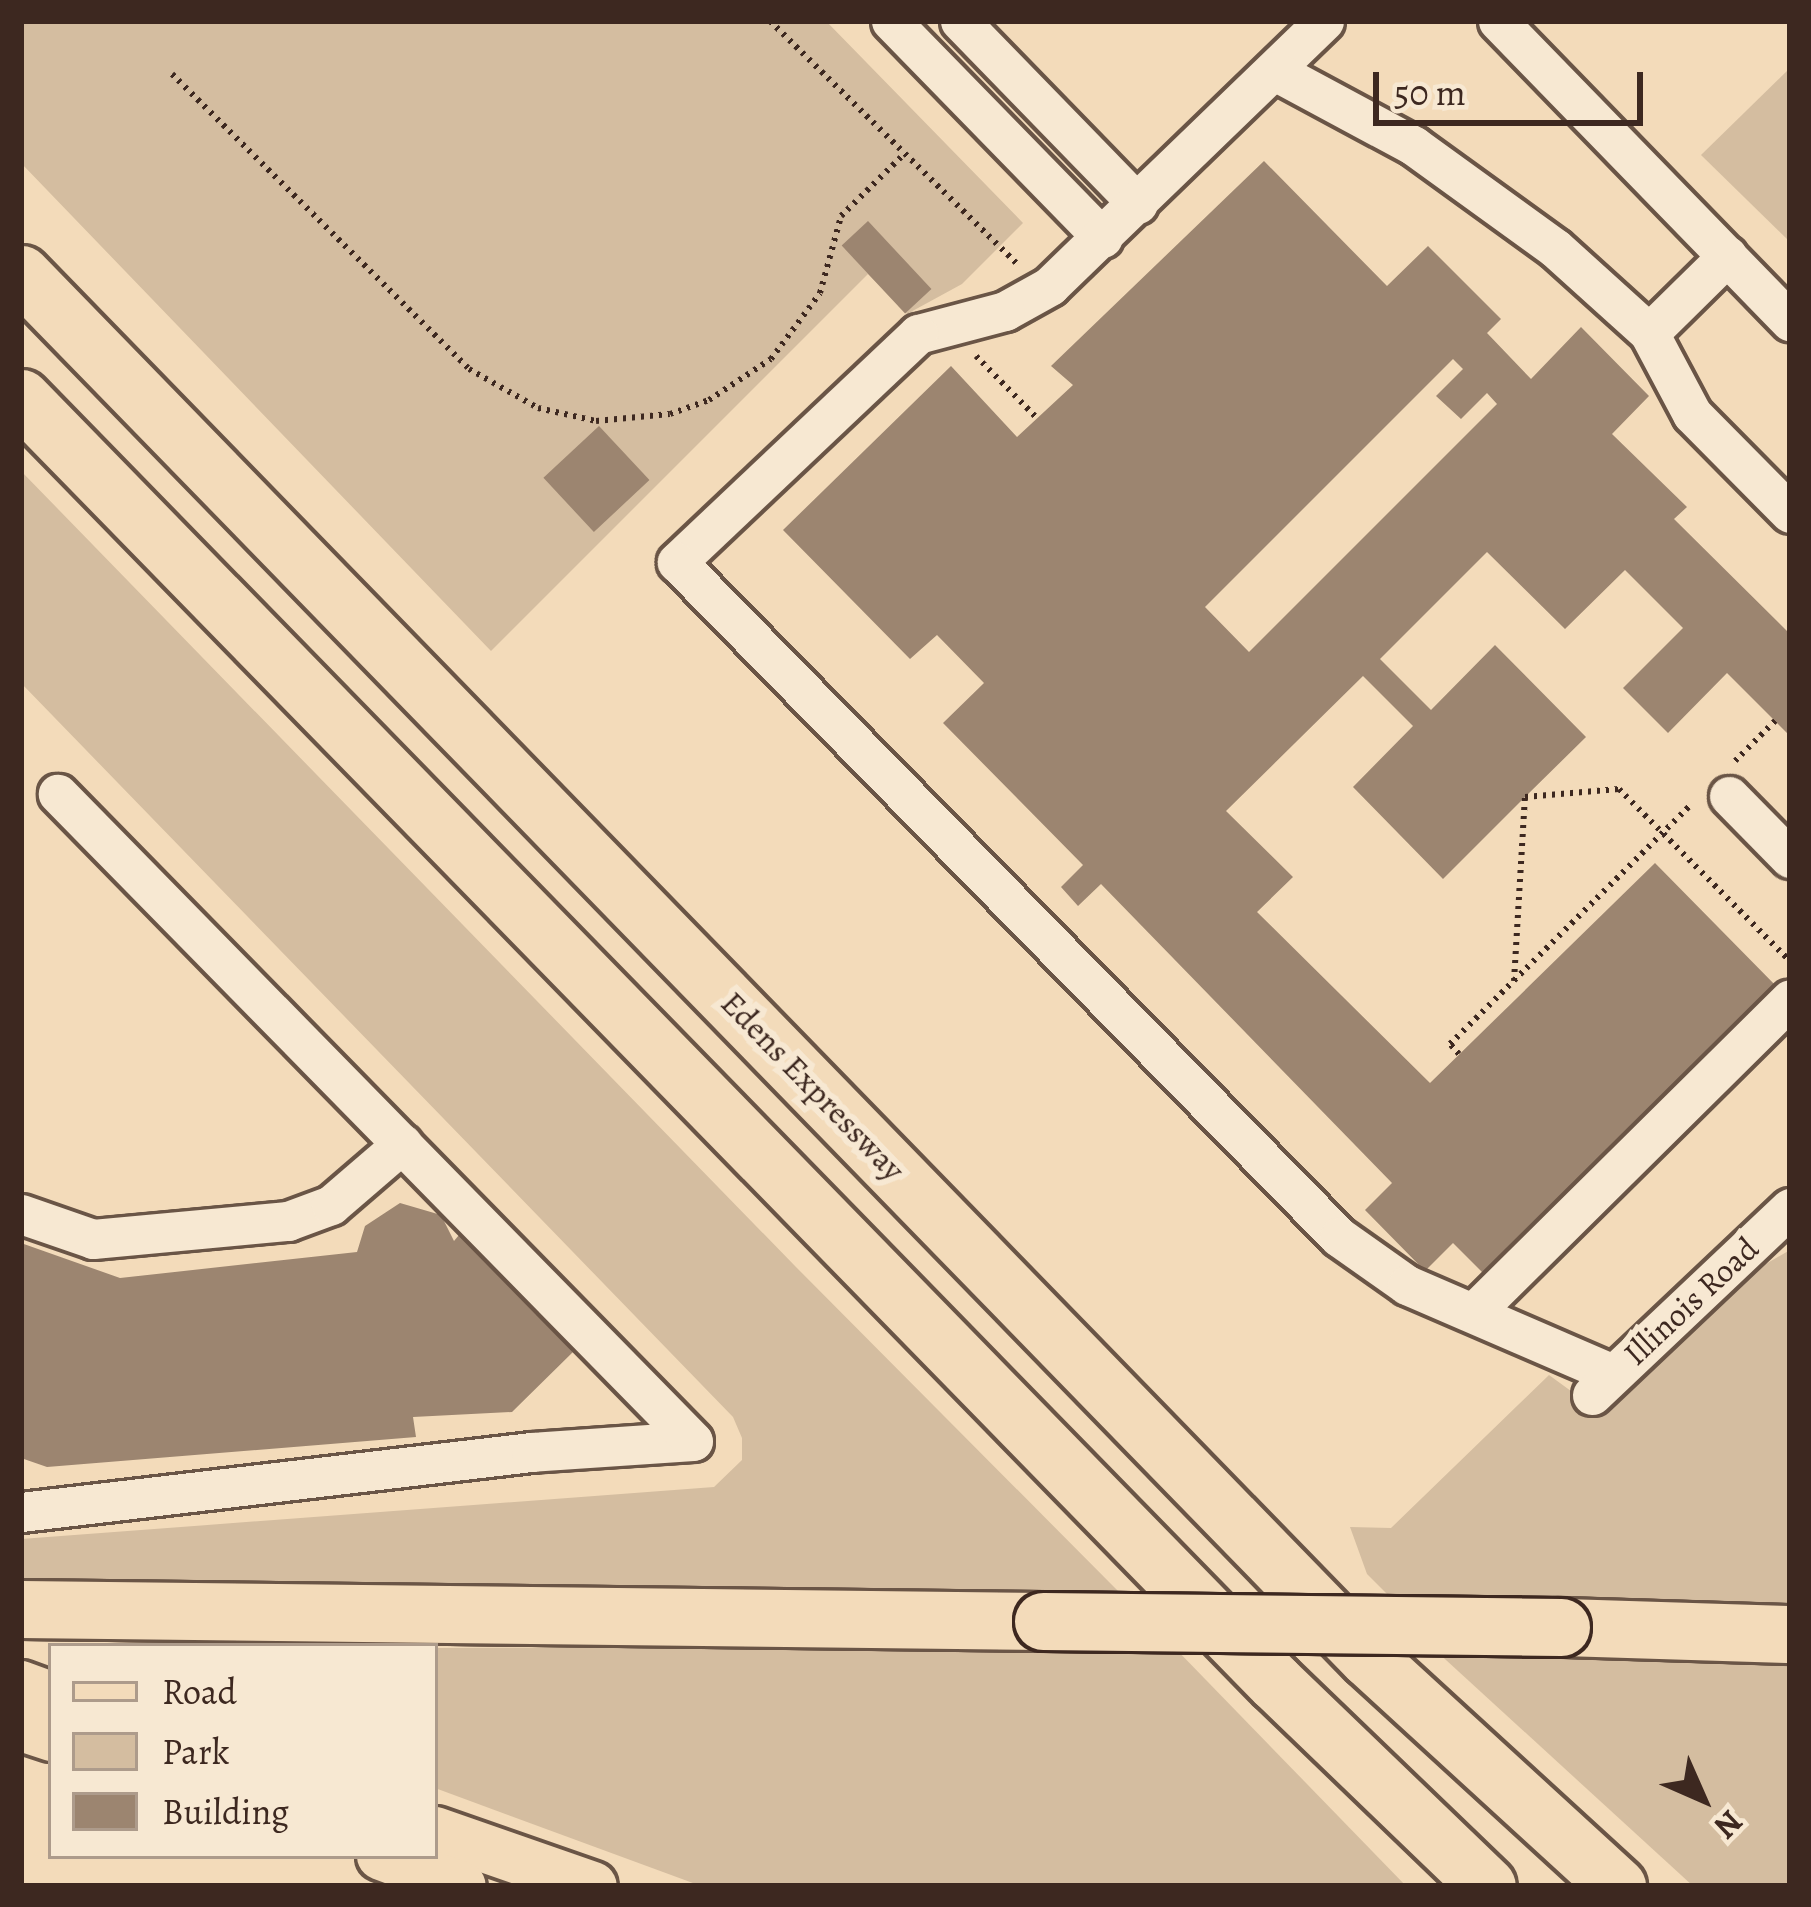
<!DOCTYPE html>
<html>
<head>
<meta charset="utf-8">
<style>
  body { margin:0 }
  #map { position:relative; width:1811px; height:1907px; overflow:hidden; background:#f3dbba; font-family:Alegreya,serif }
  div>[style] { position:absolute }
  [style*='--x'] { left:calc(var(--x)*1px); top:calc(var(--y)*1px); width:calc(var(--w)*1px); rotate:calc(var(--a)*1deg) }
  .green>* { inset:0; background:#d4bda0 }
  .building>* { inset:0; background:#9c8570; transform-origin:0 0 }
  .path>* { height:6px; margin-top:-3px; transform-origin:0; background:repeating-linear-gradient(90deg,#3d2820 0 3px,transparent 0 9px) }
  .roads { filter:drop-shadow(3px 0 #6a5546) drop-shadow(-3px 0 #6a5546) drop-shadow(0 3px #6a5546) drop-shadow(0 -3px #6a5546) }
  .minor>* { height:39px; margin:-19.5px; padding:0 19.5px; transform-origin:19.5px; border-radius:19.5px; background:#f7e8d2 }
  .major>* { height:48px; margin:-24px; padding:0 24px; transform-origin:24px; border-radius:24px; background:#f3dbba }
  .highway>* { height:57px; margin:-28.5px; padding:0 28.5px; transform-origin:28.5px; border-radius:28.5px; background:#f3dbba }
  .bridges { filter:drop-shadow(3px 0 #3d2820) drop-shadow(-3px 0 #3d2820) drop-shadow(0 3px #3d2820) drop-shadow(0 -3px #3d2820) }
  .highway-bridge>* { height:57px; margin:-28.5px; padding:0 28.5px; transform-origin:28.5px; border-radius:28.5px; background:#f3dbba }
  span { translate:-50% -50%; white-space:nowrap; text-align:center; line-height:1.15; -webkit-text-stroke:12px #f7e8d2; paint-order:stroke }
  .street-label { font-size:33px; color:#3d2820 }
  .frame { position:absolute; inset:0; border:24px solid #3d2820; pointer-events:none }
  .legend { position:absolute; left:48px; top:1643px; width:390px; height:216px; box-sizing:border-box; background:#f7e8d2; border:3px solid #ad9b8b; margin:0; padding:15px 21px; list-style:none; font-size:36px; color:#3d2820 }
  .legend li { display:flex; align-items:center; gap:24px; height:60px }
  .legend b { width:60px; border:3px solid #ad9b8b }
  .north { position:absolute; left:1643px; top:1739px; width:120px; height:120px; -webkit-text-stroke:9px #f7e8d2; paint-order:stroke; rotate:135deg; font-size:33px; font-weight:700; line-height:48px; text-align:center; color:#3d2820 }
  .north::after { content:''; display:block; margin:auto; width:42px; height:54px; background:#3d2820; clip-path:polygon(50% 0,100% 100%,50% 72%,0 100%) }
  .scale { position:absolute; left:1373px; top:72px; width:270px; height:54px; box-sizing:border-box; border:6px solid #3d2820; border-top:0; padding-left:15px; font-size:36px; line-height:42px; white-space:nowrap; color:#3d2820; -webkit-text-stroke:9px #f7e8d2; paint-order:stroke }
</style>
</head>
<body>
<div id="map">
  <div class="green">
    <div style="clip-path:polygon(21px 21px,826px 21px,1023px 223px,962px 284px,907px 314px,868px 274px,491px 651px,21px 163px)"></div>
    <div style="clip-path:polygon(1790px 68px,1790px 242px,1701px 155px)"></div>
    <div style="clip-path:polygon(21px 471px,795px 1266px,1119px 1592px,21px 1581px,21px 1539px,714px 1487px,742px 1460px,742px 1438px,733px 1417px,21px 683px)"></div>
    <div style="clip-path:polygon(1790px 1250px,1790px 1606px,1389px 1596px,1367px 1574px,1350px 1527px,1391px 1528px,1549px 1375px,1601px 1413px,1757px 1269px)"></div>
    <div style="clip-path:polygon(1173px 1646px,1406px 1886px,701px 1886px,435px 1788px,435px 1648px)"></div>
    <div style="clip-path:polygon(1434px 1649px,1790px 1663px,1790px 1886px,1693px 1886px)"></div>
  </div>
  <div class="building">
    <div style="clip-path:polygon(evenodd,1264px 161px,1387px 286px,1428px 246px,1501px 319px,1487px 333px,1531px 379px,1581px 327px,1649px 396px,1612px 434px,1687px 507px,1674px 519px,1790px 634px,1790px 736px,1727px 673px,1668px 733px,1623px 688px,1683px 628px,1625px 570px,1565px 629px,1487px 552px,1380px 659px,1431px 710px,1495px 645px,1586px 737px,1525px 797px,1443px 879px,1353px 787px,1413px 726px,1363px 676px,1226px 811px,1293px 877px,1257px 912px,1430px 1083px,1655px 863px,1782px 992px,1489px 1279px,1453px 1243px,1425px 1271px,1365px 1210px,1392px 1183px,1101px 884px,1078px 906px,1061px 887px,1083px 865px,943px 723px,984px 683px,937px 635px,910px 659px,783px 530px,951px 366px,1017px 437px,1073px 385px,1051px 366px,1264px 161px,1453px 359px,1463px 369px,1436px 396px,1461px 419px,1487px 393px,1497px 404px,1249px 652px,1205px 607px,1453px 359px)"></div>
    <div style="left:868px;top:221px;width:93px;height:36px;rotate:47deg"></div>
    <div style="left:599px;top:426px;width:74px;height:76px;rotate:47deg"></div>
    <div style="clip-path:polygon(400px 1203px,441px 1215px,454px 1241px,459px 1235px,574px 1351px,512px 1412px,413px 1417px,416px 1437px,47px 1467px,21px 1458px,21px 1243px,120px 1278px,357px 1252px,365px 1226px)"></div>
  </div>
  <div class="path">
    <div style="--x:770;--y:21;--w:345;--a:44.5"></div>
    <div style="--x:172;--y:74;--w:419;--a:44.8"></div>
    <div style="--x:469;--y:369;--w:79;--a:29.5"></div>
    <div style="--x:538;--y:408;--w:59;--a:12.6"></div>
    <div style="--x:596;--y:421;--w:74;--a:-5.4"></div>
    <div style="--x:670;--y:414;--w:41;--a:-19.7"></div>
    <div style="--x:709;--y:400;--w:74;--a:-33.5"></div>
    <div style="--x:771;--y:359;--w:82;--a:-53.4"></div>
    <div style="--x:820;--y:293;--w:80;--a:-74.7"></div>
    <div style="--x:841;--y:216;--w:88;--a:-44.5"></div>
    <div style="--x:976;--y:356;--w:87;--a:45.5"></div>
    <div style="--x:1735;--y:761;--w:57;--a:-45"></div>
    <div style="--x:1514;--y:981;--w:184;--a:-86.6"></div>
    <div style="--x:1525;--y:797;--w:94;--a:-4.9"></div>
    <div style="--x:1619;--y:789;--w:243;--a:45.2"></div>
    <div style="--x:1459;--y:1054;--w:13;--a:-132"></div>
    <div style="--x:1450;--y:1044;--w:341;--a:-44.8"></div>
  </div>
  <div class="roads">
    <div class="minor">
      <div style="--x:891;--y:21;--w:303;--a:45.7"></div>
      <div style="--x:960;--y:21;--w:255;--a:45.8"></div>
      <div style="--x:1324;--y:21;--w:381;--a:136"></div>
      <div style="--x:1050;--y:286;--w:51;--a:150.9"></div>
      <div style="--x:1005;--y:311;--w:90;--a:165.2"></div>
      <div style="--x:918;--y:334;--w:332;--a:136.6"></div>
      <div style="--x:677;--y:562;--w:945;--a:45.56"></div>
      <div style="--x:1339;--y:1237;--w:83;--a:35.2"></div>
      <div style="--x:1407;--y:1285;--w:224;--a:23.4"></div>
      <div style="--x:1498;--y:21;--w:419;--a:45.8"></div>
      <div style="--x:1275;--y:71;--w:158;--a:28.3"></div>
      <div style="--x:1414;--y:146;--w:174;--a:35.9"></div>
      <div style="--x:1555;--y:248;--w:127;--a:42.1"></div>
      <div style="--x:1649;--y:333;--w:92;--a:62"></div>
      <div style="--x:1692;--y:414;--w:139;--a:45.3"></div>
      <div style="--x:1649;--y:333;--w:110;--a:-44.6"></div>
      <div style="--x:1729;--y:796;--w:87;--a:45.5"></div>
      <div style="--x:21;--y:1214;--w:76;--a:19.1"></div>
      <div style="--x:93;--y:1239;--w:196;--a:-5.3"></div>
      <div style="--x:288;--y:1221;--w:46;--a:-20.4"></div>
      <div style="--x:331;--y:1205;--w:94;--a:-40.7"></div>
      <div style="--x:1475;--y:1311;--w:443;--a:-44.7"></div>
      <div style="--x:1592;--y:1395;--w:272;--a:-43.4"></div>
      <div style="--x:21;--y:1512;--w:514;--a:-6.71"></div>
      <div style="--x:531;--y:1452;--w:162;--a:-3.9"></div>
      <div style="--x:693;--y:1441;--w:907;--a:-134.46"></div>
    </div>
    <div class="major">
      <div style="--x:21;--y:1685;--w:32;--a:20"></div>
      <div style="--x:21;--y:1727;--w:32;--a:18"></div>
      <div style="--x:435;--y:1831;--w:167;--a:19.2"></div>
      <div style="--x:381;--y:1856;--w:86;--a:20.3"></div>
    </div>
    <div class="highway">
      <div style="--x:21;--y:274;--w:1931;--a:45.78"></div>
      <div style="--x:1368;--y:1658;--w:338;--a:42.5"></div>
      <div style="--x:21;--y:398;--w:1795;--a:45.68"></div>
      <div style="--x:1275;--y:1682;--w:294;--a:43.9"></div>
      <div style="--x:21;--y:1609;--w:1022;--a:0.67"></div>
      <div style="--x:1561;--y:1627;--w:229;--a:1.8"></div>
    </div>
  </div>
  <div class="bridges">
    <div class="highway-bridge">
      <div style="--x:1043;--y:1621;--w:518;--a:0.66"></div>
    </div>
  </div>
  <div class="street-label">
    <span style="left:813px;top:1086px;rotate:46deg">Edens Expressway</span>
    <span style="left:1691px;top:1301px;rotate:-43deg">Illinois Road</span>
  </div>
  <div class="frame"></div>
  <ul class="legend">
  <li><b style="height:15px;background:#f3dbba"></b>Road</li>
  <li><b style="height:33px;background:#d4bda0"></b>Park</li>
  <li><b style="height:33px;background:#9c8570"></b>Building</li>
  </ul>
  <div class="north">N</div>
  <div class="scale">50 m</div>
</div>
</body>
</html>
